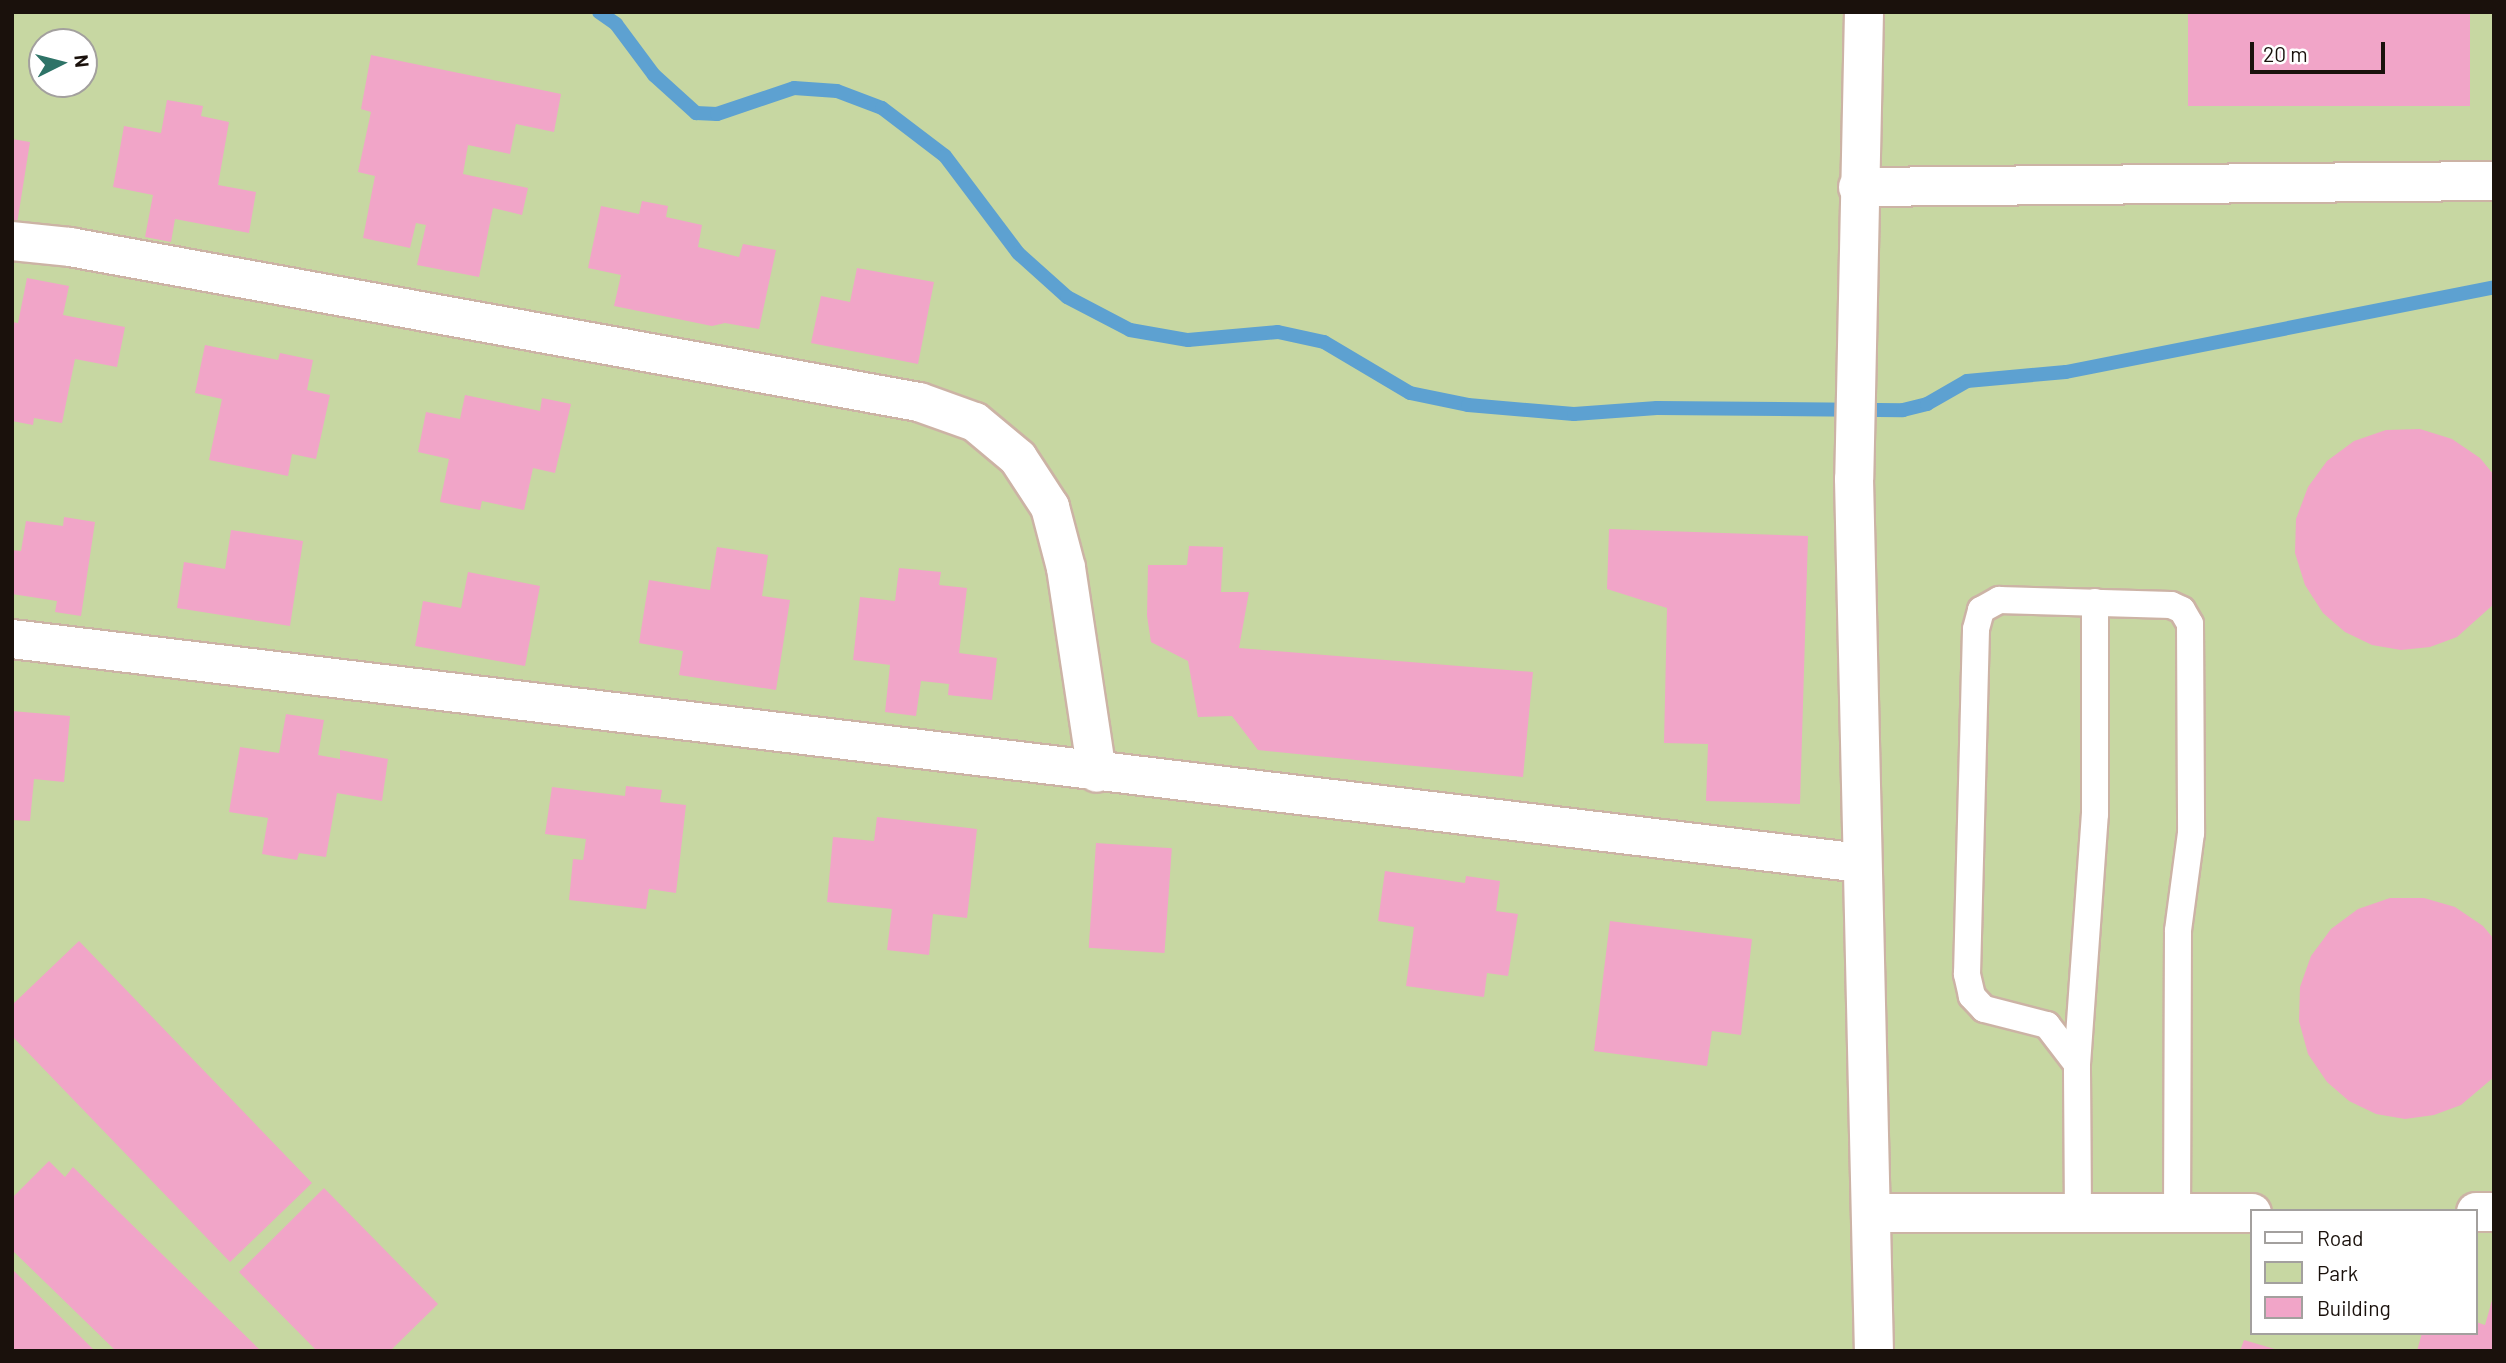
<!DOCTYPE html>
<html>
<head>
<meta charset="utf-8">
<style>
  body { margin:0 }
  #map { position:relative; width:2506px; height:1363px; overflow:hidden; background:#fdede5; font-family:Barlow,sans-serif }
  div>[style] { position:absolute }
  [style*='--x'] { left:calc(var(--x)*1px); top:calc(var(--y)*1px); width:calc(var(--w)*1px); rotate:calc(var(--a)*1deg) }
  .green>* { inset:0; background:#c7d7a2 }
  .stream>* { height:14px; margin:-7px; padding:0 7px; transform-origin:7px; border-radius:7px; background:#5da1d1 }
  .building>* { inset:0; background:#f1a5c8; transform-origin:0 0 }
  .roads { filter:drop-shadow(2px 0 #ccb3a5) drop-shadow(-2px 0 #ccb3a5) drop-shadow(0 2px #ccb3a5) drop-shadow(0 -2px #ccb3a5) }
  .lane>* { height:26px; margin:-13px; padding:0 13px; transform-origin:13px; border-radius:13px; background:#fff }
  .street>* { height:38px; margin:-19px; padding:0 19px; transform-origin:19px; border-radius:19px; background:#fff }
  span { translate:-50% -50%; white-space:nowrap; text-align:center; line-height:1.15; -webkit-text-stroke:5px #fff; paint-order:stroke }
  .frame { position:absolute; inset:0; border:14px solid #1a110c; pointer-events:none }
  .legend { position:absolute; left:2250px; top:1209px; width:228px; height:126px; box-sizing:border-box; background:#fff; border:2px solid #a3a09e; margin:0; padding:9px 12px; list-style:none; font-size:21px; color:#1a110c }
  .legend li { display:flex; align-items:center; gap:14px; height:35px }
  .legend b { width:35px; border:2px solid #a3a09e }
  .north { position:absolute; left:28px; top:28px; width:70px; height:70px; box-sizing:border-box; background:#fff; border:2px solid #a3a09e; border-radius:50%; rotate:84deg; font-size:19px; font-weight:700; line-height:28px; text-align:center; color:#1a110c }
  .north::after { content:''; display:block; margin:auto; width:24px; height:32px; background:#2e7367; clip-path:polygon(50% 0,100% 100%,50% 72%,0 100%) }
  .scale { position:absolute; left:2250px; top:42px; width:135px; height:32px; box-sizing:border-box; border:4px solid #1a110c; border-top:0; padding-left:9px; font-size:21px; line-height:24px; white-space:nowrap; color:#1a110c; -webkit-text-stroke:5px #fff; paint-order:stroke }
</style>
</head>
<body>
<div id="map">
  <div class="green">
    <div style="clip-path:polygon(evenodd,12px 12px,2494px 12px,2494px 1351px,12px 1351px,12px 12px,42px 42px,84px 42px,84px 84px,42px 84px,42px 42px,12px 12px,2252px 1211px,2476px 1211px,2476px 1333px,2252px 1333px,2252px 1211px)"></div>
  </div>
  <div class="stream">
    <div style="--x:599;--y:12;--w:21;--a:35"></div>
    <div style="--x:616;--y:24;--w:64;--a:53.3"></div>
    <div style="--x:654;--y:75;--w:57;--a:42.1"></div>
    <div style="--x:696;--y:113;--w:21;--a:3"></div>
    <div style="--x:717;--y:114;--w:81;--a:-18.7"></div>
    <div style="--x:794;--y:88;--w:43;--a:4"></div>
    <div style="--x:837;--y:91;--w:48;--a:20.7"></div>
    <div style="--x:882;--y:108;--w:79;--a:37.3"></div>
    <div style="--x:945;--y:156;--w:121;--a:53"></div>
    <div style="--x:1018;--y:253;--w:66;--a:41.9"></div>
    <div style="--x:1067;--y:297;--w:71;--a:27.6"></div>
    <div style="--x:1130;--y:330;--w:59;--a:9.8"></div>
    <div style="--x:1188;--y:340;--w:90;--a:-5.1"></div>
    <div style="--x:1278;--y:332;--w:47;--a:12.3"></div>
    <div style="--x:1324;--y:342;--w:100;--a:30.7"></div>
    <div style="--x:1410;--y:393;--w:59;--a:11.7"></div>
    <div style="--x:1468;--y:405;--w:106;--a:4.9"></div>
    <div style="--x:1574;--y:414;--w:83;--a:-4.1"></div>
    <div style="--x:1657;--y:408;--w:246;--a:0.5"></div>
    <div style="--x:1903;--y:410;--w:25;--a:-14"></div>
    <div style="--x:1927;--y:404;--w:46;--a:-29.9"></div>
    <div style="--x:1967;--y:381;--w:99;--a:-5.2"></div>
    <div style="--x:2066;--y:372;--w:436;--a:-11.2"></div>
  </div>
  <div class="building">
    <div style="left:2188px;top:12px;width:282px;height:94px"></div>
    <div style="clip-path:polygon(371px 55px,561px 94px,554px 132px,516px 124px,510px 154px,468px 145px,463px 174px,528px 188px,522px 215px,493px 208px,479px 277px,417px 265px,426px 225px,416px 223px,410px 248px,363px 238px,375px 176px,358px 172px,371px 112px,361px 109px)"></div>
    <div style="clip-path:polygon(167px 100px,203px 106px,201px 116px,229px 122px,218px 185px,256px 192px,249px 233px,175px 219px,171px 242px,145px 237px,153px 195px,113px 187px,124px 126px,161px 133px)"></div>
    <div style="clip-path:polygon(12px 139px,30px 142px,16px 230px,12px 230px)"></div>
    <div style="clip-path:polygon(642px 201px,668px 206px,666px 217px,702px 225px,698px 247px,739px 257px,743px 244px,776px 250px,759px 329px,725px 323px,712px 326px,614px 306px,621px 275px,588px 268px,601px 206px,639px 214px)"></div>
    <div style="clip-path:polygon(857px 268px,934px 282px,918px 364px,811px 343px,821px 296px,850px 302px)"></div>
    <div style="clip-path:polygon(27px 278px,69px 286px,63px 315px,125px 327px,117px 367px,75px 359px,62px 423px,34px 418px,33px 425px,12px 421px,12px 322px,18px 323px)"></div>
    <div style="clip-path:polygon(205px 345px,278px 360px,280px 353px,313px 360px,307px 390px,330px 395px,316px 459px,292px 454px,288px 476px,209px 460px,222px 399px,195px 393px)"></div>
    <div style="clip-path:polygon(465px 395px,540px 411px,542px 398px,571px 404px,555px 473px,533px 468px,524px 510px,482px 501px,480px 510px,440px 502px,449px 459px,418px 452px,426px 412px,460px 419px)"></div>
    <div style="clip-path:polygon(2420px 429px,2452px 439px,2480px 458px,2494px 475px,2494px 604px,2457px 637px,2430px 647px,2401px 650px,2372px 645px,2345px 632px,2323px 613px,2305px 585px,2295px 553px,2296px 519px,2308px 487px,2327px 461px,2354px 441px,2386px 430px)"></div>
    <div style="clip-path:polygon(64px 517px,95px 522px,81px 616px,55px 612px,57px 601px,12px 594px,12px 550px,21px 551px,26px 521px,63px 526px)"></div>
    <div style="clip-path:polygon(1609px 529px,1808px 536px,1800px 804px,1706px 801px,1708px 744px,1664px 743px,1667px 608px,1607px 589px)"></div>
    <div style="clip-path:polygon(231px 530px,303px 541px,290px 626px,177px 608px,184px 562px,225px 569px)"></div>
    <div style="clip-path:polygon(1189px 546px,1223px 547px,1221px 592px,1249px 592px,1239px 648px,1533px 672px,1523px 777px,1258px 750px,1232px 716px,1198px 717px,1188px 661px,1151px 642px,1147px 616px,1148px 565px,1187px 565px)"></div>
    <div style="clip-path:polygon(717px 547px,768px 555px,762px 596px,790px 600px,776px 690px,679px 675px,683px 651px,639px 643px,649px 580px,710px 590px)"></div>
    <div style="clip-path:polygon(899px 568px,941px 572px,939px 585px,967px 588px,959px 653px,997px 658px,992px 700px,948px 695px,949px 684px,921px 681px,916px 716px,885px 712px,890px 665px,853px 660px,860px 597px,895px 601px)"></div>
    <div style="clip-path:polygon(468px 572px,540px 586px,525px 666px,415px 646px,423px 601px,461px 608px)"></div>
    <div style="clip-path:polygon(12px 711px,70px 716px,64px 782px,34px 779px,30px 821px,12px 820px)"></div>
    <div style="clip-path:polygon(286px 714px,324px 720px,318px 755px,340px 759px,340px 750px,388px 759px,382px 801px,337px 793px,326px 857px,299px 853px,297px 860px,262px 854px,268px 818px,229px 812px,240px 747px,279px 753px)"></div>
    <div style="clip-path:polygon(626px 786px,662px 790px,660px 802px,686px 805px,676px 893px,649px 889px,646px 909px,569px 900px,573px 859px,583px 860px,586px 839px,545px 834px,552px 787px,625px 796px)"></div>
    <div style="clip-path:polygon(877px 817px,977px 829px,967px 918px,933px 914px,929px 955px,887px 950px,892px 909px,827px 902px,833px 837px,874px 841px)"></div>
    <div style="left:1096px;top:843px;width:76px;height:105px;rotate:4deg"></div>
    <div style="clip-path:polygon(1385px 871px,1465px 883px,1466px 876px,1500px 881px,1496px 911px,1518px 914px,1508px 976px,1487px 973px,1484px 997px,1406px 986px,1414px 927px,1378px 921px)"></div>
    <div style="clip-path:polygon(2390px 898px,2424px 898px,2455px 907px,2483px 926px,2494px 939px,2494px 1077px,2461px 1105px,2434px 1115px,2405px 1119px,2376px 1114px,2349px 1101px,2327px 1082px,2308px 1054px,2299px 1021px,2300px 987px,2311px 956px,2331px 929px,2358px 909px)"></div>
    <div style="clip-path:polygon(1610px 921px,1752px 939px,1741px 1035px,1712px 1031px,1707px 1066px,1594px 1051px)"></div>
    <div style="clip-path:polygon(79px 941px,312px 1183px,230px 1262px,12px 1036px,12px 1005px)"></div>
    <div style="clip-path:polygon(49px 1161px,65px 1177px,73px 1167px,261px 1351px,116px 1351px,12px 1250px,12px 1198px)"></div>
    <div style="clip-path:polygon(324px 1188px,438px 1304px,390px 1351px,317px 1351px,239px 1272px)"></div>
    <div style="clip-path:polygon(12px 1269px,95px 1351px,12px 1351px)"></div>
    <div style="clip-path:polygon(2493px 1297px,2494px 1351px,2417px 1351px,2422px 1333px,2476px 1333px,2476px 1322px,2485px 1325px)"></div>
    <div style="clip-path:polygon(2244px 1340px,2278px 1350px,2278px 1351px,2240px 1351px)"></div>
  </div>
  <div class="roads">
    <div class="lane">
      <div style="--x:2077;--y:1064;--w:49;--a:-127.6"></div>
      <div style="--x:2047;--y:1025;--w:65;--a:-165.7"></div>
      <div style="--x:1984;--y:1009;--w:18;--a:-133"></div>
      <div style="--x:1972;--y:996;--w:23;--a:-103"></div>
      <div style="--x:1967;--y:974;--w:345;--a:-88.5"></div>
      <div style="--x:1976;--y:629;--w:20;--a:-75"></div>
      <div style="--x:1981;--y:610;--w:21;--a:-29"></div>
      <div style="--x:1999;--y:600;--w:172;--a:1.7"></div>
      <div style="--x:2171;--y:605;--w:12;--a:24"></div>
      <div style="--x:2182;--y:610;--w:16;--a:60"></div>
      <div style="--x:2190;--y:624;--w:209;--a:89.7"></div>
      <div style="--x:2191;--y:833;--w:99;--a:97.6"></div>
      <div style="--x:2178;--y:931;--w:282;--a:90.2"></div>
      <div style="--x:2078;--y:1214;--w:150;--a:-90.4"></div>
      <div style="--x:2077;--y:1064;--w:251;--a:-85.9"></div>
      <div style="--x:2095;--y:814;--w:212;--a:-90"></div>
    </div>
    <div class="street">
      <div style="--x:1864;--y:12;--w:467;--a:91.2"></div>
      <div style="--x:1854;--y:479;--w:872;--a:88.69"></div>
      <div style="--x:1858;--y:187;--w:636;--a:-0.54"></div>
      <div style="--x:12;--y:241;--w:58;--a:5.9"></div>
      <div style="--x:70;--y:247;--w:863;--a:10.35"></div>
      <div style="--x:919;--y:402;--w:59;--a:19.7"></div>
      <div style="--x:975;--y:422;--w:56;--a:39.9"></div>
      <div style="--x:1018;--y:458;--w:59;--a:56.9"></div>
      <div style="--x:1050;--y:507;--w:63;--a:75.3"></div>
      <div style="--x:1066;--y:568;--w:207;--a:81.4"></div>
      <div style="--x:12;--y:639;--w:1862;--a:6.91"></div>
      <div style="--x:2476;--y:1212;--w:18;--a:0"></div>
      <div style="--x:1872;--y:1213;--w:380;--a:0"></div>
    </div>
  </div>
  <div class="frame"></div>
  <ul class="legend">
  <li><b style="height:9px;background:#fff"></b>Road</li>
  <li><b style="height:19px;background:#c7d7a2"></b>Park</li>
  <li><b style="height:19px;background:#f1a5c8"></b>Building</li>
  </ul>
  <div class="north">N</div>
  <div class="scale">20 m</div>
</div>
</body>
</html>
